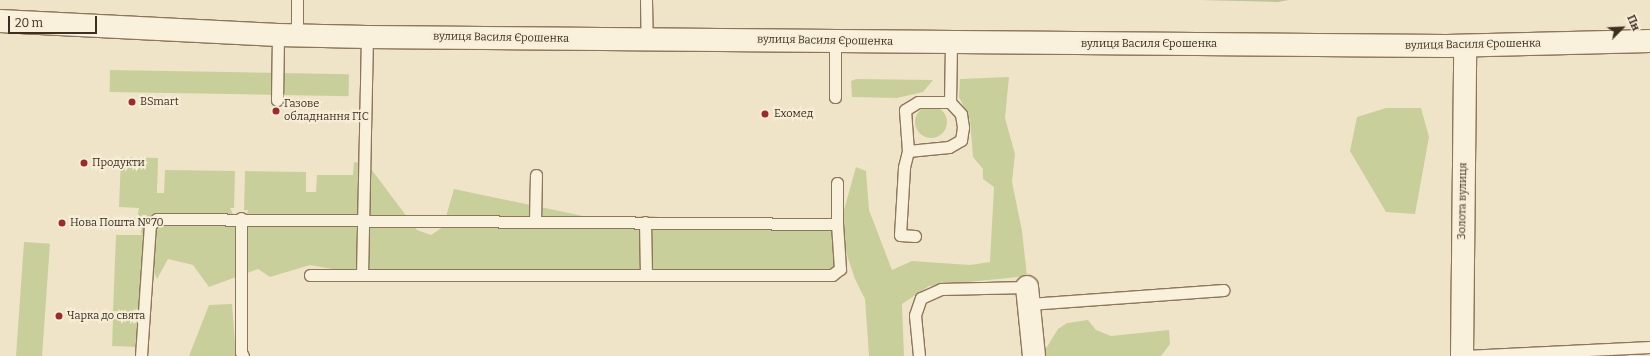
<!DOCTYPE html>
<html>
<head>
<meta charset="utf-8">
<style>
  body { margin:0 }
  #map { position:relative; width:1650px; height:356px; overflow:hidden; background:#f0e4c8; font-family:Bitter,serif }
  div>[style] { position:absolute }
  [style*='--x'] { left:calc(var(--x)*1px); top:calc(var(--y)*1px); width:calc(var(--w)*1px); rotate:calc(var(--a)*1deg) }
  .green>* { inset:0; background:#c9cf9b; transform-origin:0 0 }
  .round { border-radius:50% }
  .cemetery>* { inset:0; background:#bfc49a }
  .roads { filter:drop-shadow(1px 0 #8d765c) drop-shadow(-1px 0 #8d765c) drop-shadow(0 1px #8d765c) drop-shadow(0 -1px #8d765c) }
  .service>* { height:11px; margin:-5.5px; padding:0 5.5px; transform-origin:5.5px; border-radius:5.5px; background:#faf1dc }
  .minor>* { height:22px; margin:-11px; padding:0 11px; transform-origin:11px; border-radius:11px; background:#faf1dc }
  .tertiary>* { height:22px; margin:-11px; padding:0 11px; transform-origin:11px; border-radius:11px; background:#faf1dc }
  .secondary>* { height:22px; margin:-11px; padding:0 11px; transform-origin:11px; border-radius:11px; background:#faf1dc }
  .dots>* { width:11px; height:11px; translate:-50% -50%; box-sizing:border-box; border:2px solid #f7eed8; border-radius:50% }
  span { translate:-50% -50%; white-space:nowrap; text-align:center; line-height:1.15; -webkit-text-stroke:3.5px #f7eed8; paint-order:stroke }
  .street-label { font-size:11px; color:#3d2e20 }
  .poi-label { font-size:11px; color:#3d2e20 }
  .left { translate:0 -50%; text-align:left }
  .north { position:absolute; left:1602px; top:8px; width:40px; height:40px; -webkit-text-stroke:3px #f7eed8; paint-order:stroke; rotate:66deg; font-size:11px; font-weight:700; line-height:16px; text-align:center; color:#3d2e20 }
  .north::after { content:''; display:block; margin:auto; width:14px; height:18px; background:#3d2e20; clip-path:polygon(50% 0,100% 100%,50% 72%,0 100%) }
  .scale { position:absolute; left:8px; top:16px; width:89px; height:18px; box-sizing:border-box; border:2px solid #3d2e20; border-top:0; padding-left:5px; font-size:12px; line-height:14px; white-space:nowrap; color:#3d2e20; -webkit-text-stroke:3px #f7eed8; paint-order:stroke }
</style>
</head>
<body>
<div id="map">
  <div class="green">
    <div style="left:110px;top:70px;width:239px;height:22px;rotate:1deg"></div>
    <div style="clip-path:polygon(1009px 77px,1005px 118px,1015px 154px,1012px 182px,1022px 231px,1027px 276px,929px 286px,902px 304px,904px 356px,869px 356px,865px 299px,855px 279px,844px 246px,844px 210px,856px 167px,866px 171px,869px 210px,892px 270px,912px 261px,970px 265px,990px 262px,994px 187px,983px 179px,983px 169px,973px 157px,970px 120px,959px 97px,960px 79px)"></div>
    <div style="clip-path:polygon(856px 79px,933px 80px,923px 92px,897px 98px,852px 97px,851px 81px)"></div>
    <div class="round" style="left:915px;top:106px;width:32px;height:32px"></div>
    <div style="clip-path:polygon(1386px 108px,1421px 108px,1429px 137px,1415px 214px,1386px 212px,1350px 151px,1357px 117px)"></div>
    <div style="clip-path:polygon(121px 157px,158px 158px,157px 193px,164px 193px,165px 170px,235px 171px,234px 208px,230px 208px,237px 222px,243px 224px,248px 210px,244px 210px,245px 171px,306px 172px,306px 192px,316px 192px,317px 175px,353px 175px,354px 162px,368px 165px,417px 230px,431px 235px,443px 227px,454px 189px,588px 217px,653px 216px,694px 223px,837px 224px,839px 272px,349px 272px,310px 265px,270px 277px,258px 269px,209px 287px,193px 265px,168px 259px,157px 279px,150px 263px,141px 312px,113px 311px,116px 235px,142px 235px,137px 218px,139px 208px,119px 207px)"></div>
    <div style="left:24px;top:242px;width:26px;height:114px;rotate:4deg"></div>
    <div style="clip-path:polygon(232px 304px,236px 356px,189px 356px,209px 305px)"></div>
    <div style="left:113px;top:319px;width:27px;height:27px;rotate:2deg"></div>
    <div style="clip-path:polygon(1088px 320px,1096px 330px,1111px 336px,1169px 330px,1170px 344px,1161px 356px,1046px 356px,1045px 350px,1058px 329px,1067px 323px)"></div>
  </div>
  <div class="cemetery">
    <div style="clip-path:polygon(1198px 0,1289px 0,1278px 2px)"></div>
  </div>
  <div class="roads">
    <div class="service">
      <div style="--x:297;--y:0;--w:35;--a:90"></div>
      <div style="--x:646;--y:0;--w:39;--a:89"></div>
      <div style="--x:835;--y:97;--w:56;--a:-90"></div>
      <div style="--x:277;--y:100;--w:65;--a:-89.1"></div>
      <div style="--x:908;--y:151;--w:41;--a:-94.2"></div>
      <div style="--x:905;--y:110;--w:15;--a:-32"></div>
      <div style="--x:918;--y:102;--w:32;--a:0"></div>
      <div style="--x:241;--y:218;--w:134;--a:90"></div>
      <div style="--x:241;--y:352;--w:4;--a:63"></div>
      <div style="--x:535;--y:221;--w:46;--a:-88.8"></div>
      <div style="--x:645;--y:222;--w:52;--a:88.9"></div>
      <div style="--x:915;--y:236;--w:15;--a:-176"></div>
      <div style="--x:900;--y:235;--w:68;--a:-86.6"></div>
      <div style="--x:904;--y:167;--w:16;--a:-76"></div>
      <div style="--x:908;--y:151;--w:41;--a:-5.6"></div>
      <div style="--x:949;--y:147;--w:14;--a:-30"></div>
      <div style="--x:961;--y:140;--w:13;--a:-81"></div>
      <div style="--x:963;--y:127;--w:13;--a:-99"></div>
      <div style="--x:961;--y:114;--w:16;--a:-133"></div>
      <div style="--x:950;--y:102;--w:60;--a:-89"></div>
      <div style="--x:310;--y:275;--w:522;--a:0"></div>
      <div style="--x:832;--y:275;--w:10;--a:-37"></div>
      <div style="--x:840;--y:269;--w:45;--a:-93.8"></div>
      <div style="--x:362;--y:275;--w:238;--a:-88.8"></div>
      <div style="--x:1029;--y:304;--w:195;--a:-4.1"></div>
      <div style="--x:141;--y:356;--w:131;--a:-86.1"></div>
      <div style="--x:150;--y:225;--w:9;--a:-41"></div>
      <div style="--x:157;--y:219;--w:680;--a:0.42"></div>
      <div style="--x:837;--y:224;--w:41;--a:-90"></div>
      <div style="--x:919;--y:356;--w:41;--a:-95.6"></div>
      <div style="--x:915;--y:315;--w:18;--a:-71"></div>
      <div style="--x:921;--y:298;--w:22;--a:-24"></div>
      <div style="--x:941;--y:289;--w:86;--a:-1.3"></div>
      <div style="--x:1465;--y:356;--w:185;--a:-2.8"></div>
    </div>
    <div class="minor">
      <div style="--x:1027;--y:287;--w:69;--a:84.2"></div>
    </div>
    <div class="tertiary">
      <div style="--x:1462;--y:356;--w:310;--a:-89.4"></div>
    </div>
    <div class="secondary">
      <div style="--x:0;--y:21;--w:278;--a:2.9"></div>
      <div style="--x:278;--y:35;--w:89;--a:1.3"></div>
      <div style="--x:367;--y:37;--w:1080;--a:0.48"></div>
      <div style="--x:1447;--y:46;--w:203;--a:-1.4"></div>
    </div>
  </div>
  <div class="dots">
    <div style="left:132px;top:102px;background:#9e2a2b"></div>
    <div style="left:276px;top:111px;background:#9e2a2b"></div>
    <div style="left:765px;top:114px;background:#9e2a2b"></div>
    <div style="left:84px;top:163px;background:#9e2a2b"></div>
    <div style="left:62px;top:223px;background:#9e2a2b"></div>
    <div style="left:59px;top:316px;background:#9e2a2b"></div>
  </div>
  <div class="street-label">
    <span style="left:501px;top:38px;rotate:1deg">вулиця Василя Єрошенка</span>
    <span style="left:825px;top:41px;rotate:1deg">вулиця Василя Єрошенка</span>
    <span style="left:1149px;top:44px">вулиця Василя Єрошенка</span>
    <span style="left:1473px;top:45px;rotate:-1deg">вулиця Василя Єрошенка</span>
    <span style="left:1463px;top:201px;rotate:-89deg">Золота вулиця</span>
  </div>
  <div class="poi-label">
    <span class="left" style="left:140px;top:102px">BSmart</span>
    <span class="left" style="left:284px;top:111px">Газове<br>обладнання ГІС</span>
    <span class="left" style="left:774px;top:114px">Ехомед</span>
    <span class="left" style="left:92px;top:163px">Продукти</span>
    <span class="left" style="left:70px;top:223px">Нова Пошта №70</span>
    <span class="left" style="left:67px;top:316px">Чарка до свята</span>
  </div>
  <div class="north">Пн</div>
  <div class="scale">20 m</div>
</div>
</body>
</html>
